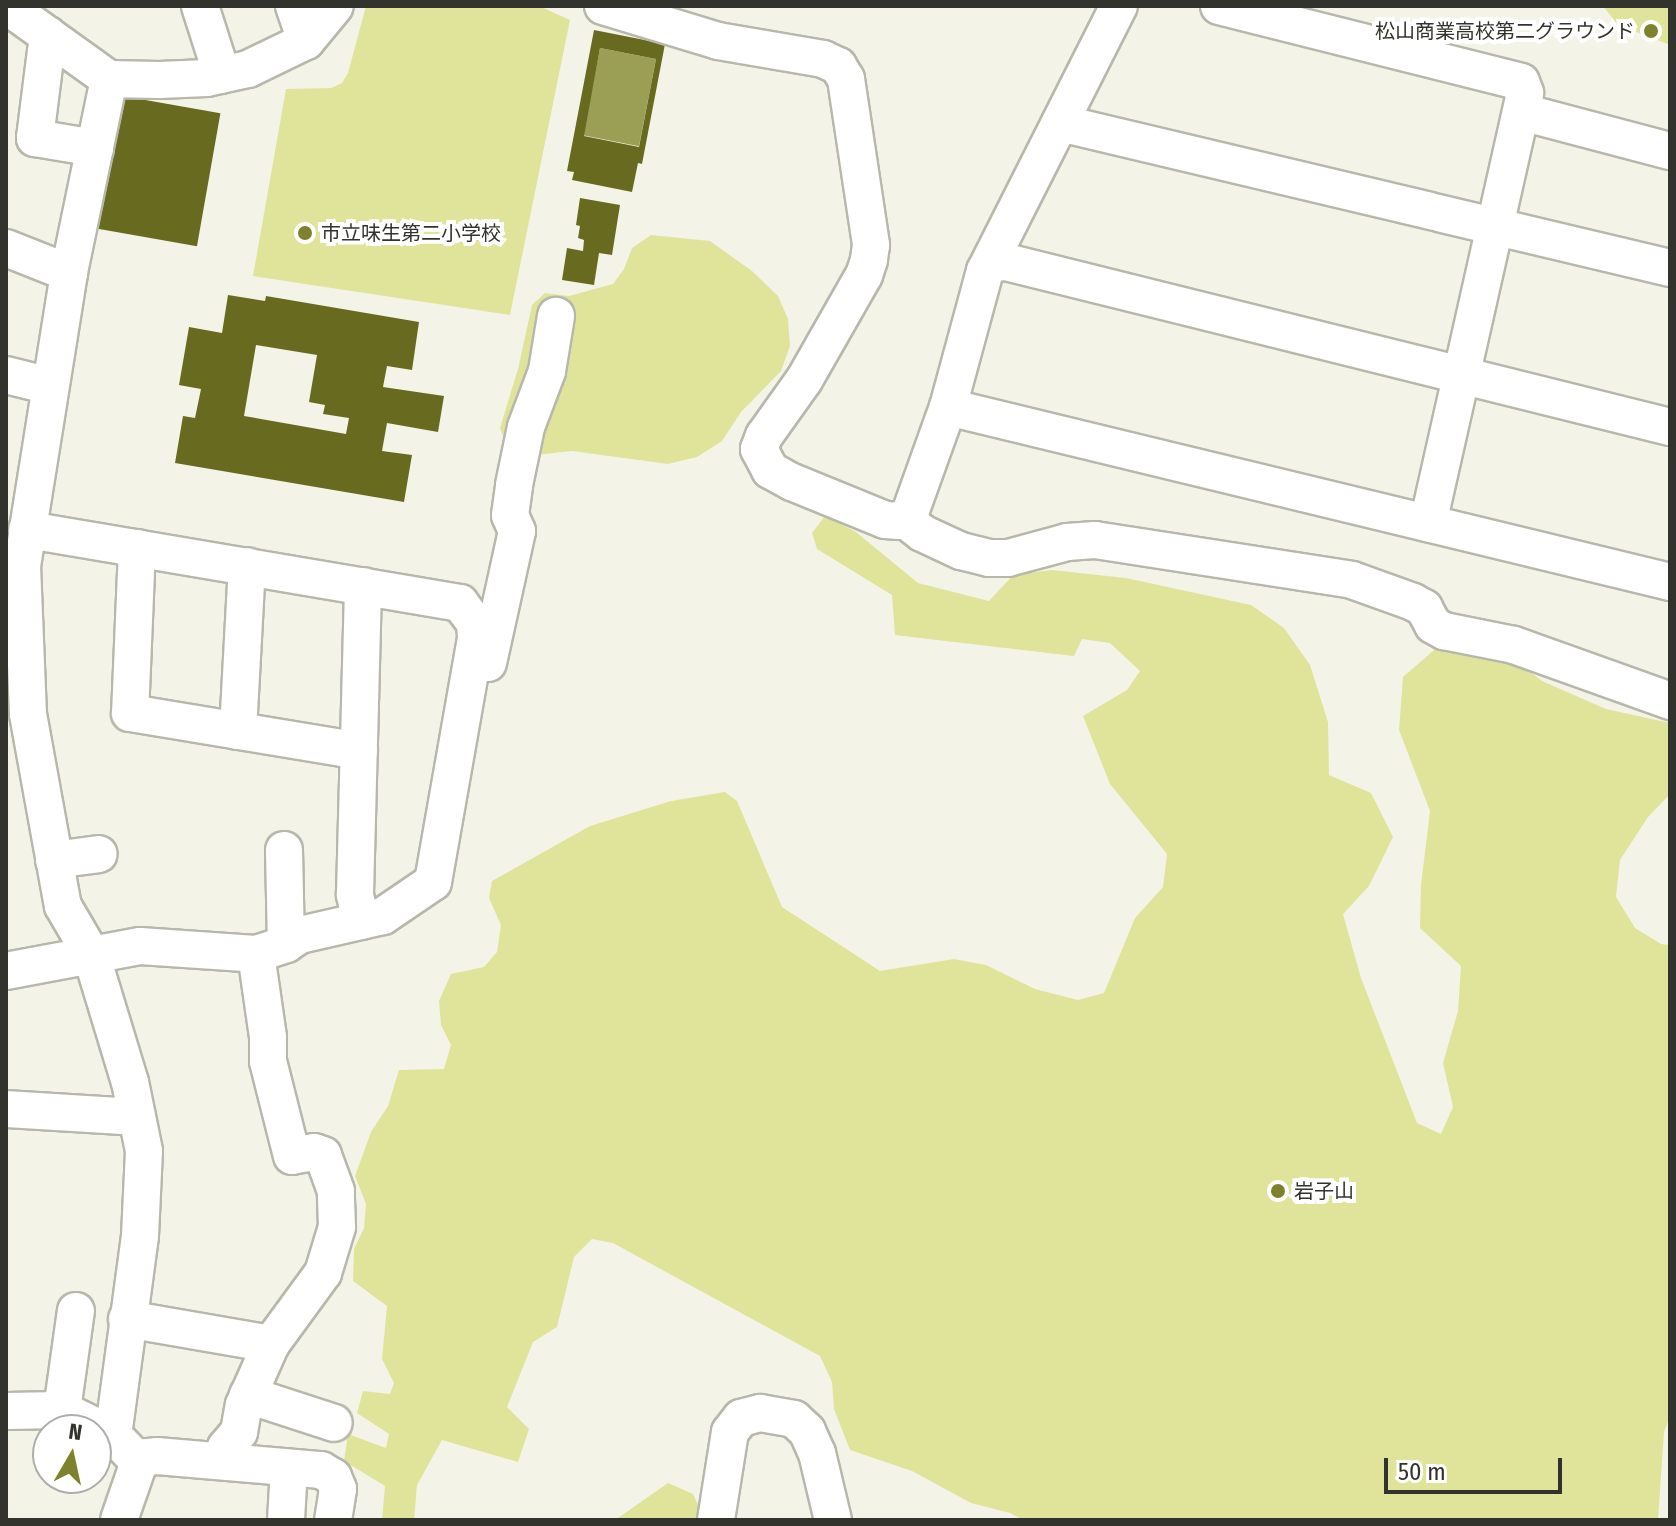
<!DOCTYPE html>
<html>
<head>
<meta charset="utf-8">
<style>
  body { margin:0 }
  #map { position:relative; width:1676px; height:1526px; overflow:hidden; background:#f3f4e7; font-family:"Fira Sans Condensed","Noto Sans JP",sans-serif }
  div>[style] { position:absolute }
  [style*='--x'] { left:calc(var(--x)*1px); top:calc(var(--y)*1px); width:calc(var(--w)*1px); rotate:calc(var(--a)*1deg) }
  .green>* { inset:0; background:#e0e49b }
  .water>* { inset:0; background:#9b9e55; transform-origin:0 0 }
  .building>* { inset:0; background:#686b1f; transform-origin:0 0 }
  .roads { filter:drop-shadow(2px 0 #b7b8ab) drop-shadow(-2px 0 #b7b8ab) drop-shadow(0 2px #b7b8ab) drop-shadow(0 -2px #b7b8ab) }
  .minor>* { height:36px; margin:-18px; padding:0 18px; transform-origin:18px; border-radius:18px; background:#fff }
  .dots>* { width:22px; height:22px; translate:-50% -50%; box-sizing:border-box; border:4px solid #fff; border-radius:50% }
  span { translate:-50% -50%; white-space:nowrap; text-align:center; line-height:1.15; -webkit-text-stroke:8px #fff; paint-order:stroke }
  .poi-label { font-size:20px; color:#33332e }
  .right { translate:-100% -50%; text-align:right }
  .left { translate:0 -50%; text-align:left }
  .frame { position:absolute; inset:0; border:8px solid #33332e; pointer-events:none }
  .north { position:absolute; left:32px; top:1414px; width:80px; height:80px; box-sizing:border-box; background:#fff; border:2px solid #adadab; border-radius:50%; rotate:9deg; font-size:22px; font-weight:700; line-height:32px; text-align:center; color:#33332e }
  .north::after { content:''; display:block; margin:auto; width:28px; height:36px; background:#7f822c; clip-path:polygon(50% 0,100% 100%,50% 72%,0 100%) }
  .scale { position:absolute; left:1384px; top:1458px; width:178px; height:36px; box-sizing:border-box; border:4px solid #33332e; border-top:0; padding-left:10px; font-size:24px; line-height:28px; white-space:nowrap; color:#33332e; -webkit-text-stroke:6px #fff; paint-order:stroke }
</style>
</head>
<body>
<div id="map">
  <div class="green">
    <div style="clip-path:polygon(366px 6px,539px 6px,570px 20px,510px 315px,253px 276px,286px 89px,331px 88px,342px 83px,348px 73px)"></div>
    <div style="clip-path:polygon(1603px 6px,1670px 6px,1670px 45px,1618px 25px)"></div>
    <div style="clip-path:polygon(651px 235px,710px 241px,752px 271px,778px 296px,788px 319px,790px 346px,781px 371px,741px 412px,722px 441px,697px 457px,668px 464px,572px 451px,535px 455px,507px 447px,500px 428px,518px 369px,532px 305px,545px 293px,569px 296px,613px 284px,624px 269px,632px 248px)"></div>
    <div style="clip-path:polygon(825px 516px,856px 532px,918px 583px,989px 601px,1013px 575px,1052px 570px,1126px 578px,1251px 605px,1284px 628px,1310px 665px,1328px 722px,1329px 775px,1371px 793px,1393px 837px,1369px 886px,1343px 914px,1361px 978px,1417px 1123px,1441px 1134px,1453px 1107px,1443px 1063px,1458px 1011px,1461px 966px,1420px 928px,1421px 885px,1430px 811px,1399px 730px,1403px 677px,1441px 644px,1504px 652px,1542px 681px,1606px 709px,1670px 723px,1670px 794px,1648px 817px,1620px 860px,1616px 897px,1635px 928px,1661px 944px,1670px 945px,1670px 1416px,1664px 1432px,1658px 1520px,1023px 1520px,1010px 1513px,971px 1503px,912px 1471px,850px 1450px,834px 1409px,832px 1382px,820px 1356px,613px 1243px,592px 1239px,574px 1257px,557px 1327px,533px 1342px,507px 1407px,529px 1429px,518px 1462px,442px 1440px,417px 1485px,414px 1520px,382px 1520px,385px 1486px,344px 1461px,348px 1434px,386px 1448px,389px 1434px,357px 1413px,363px 1391px,390px 1394px,394px 1383px,382px 1359px,387px 1306px,353px 1281px,354px 1249px,364px 1228px,366px 1204px,355px 1176px,371px 1132px,388px 1106px,399px 1070px,444px 1069px,451px 1045px,441px 1025px,439px 1001px,451px 974px,484px 967px,497px 952px,501px 925px,489px 898px,492px 881px,590px 826px,671px 801px,725px 792px,737px 801px,782px 907px,880px 971px,954px 959px,986px 965px,1035px 989px,1078px 1000px,1104px 993px,1135px 918px,1163px 887px,1167px 854px,1110px 784px,1083px 716px,1127px 690px,1140px 671px,1110px 643px,1082px 639px,1074px 656px,895px 635px,892px 595px,817px 549px,812px 533px)"></div>
    <div style="clip-path:polygon(668px 1483px,693px 1494px,705px 1520px,615px 1520px)"></div>
  </div>
  <div class="water">
    <div style="left:600px;top:48px;width:57px;height:89px;rotate:11deg"></div>
  </div>
  <div class="building">
    <div style="clip-path:polygon(evenodd,594px 30px,665px 44px,642px 164px,638px 163px,632px 192px,572px 180px,574px 172px,567px 171px,594px 30px,600px 48px,656px 59px,639px 147px,584px 136px,600px 48px)"></div>
    <div style="left:117px;top:95px;width:105px;height:135px;rotate:10deg"></div>
    <div style="clip-path:polygon(580px 198px,620px 205px,612px 255px,599px 253px,594px 285px,562px 280px,567px 248px,583px 251px,584px 240px,578px 238px,580px 226px,576px 225px)"></div>
    <div style="clip-path:polygon(evenodd,228px 295px,265px 301px,266px 296px,419px 322px,412px 370px,387px 366px,383px 387px,444px 396px,438px 432px,387px 423px,382px 451px,412px 455px,404px 502px,175px 463px,183px 416px,195px 418px,201px 389px,179px 385px,189px 327px,222px 333px,228px 295px,256px 345px,317px 355px,309px 402px,325px 405px,323px 414px,349px 418px,346px 434px,244px 416px,256px 345px)"></div>
  </div>
  <div class="roads">
    <div class="minor">
      <div style="--x:7;--y:6;--w:125;--a:35.6"></div>
      <div style="--x:109;--y:79;--w:50;--a:1.1"></div>
      <div style="--x:159;--y:80;--w:48;--a:-2.4"></div>
      <div style="--x:207;--y:78;--w:42;--a:-12.4"></div>
      <div style="--x:248;--y:69;--w:64;--a:-25.8"></div>
      <div style="--x:306;--y:41;--w:45;--a:-50.4"></div>
      <div style="--x:200;--y:6;--w:72;--a:72.3"></div>
      <div style="--x:294;--y:6;--w:37;--a:71"></div>
      <div style="--x:603;--y:6;--w:120;--a:16.9"></div>
      <div style="--x:718;--y:41;--w:107;--a:9.7"></div>
      <div style="--x:823;--y:59;--w:17;--a:25"></div>
      <div style="--x:838;--y:66;--w:15;--a:58"></div>
      <div style="--x:846;--y:79;--w:168;--a:81.4"></div>
      <div style="--x:871;--y:245;--w:15;--a:98"></div>
      <div style="--x:869;--y:260;--w:16;--a:108"></div>
      <div style="--x:864;--y:275;--w:121;--a:119.7"></div>
      <div style="--x:804;--y:380;--w:69;--a:125.5"></div>
      <div style="--x:764;--y:436;--w:14;--a:111"></div>
      <div style="--x:759;--y:449;--w:24;--a:62"></div>
      <div style="--x:770;--y:470;--w:25;--a:29"></div>
      <div style="--x:792;--y:482;--w:100;--a:22.2"></div>
      <div style="--x:885;--y:520;--w:14;--a:4"></div>
      <div style="--x:899;--y:521;--w:14;--a:-36"></div>
      <div style="--x:910;--y:513;--w:113;--a:-70.3"></div>
      <div style="--x:948;--y:407;--w:141;--a:-74.8"></div>
      <div style="--x:985;--y:271;--w:297;--a:-63.2"></div>
      <div style="--x:1219;--y:6;--w:311;--a:14.1"></div>
      <div style="--x:1521;--y:82;--w:12;--a:70"></div>
      <div style="--x:1525;--y:93;--w:441;--a:102.7"></div>
      <div style="--x:48;--y:35;--w:104;--a:97.2"></div>
      <div style="--x:35;--y:138;--w:61;--a:9.5"></div>
      <div style="--x:109;--y:79;--w:198;--a:101.7"></div>
      <div style="--x:69;--y:273;--w:296;--a:99.1"></div>
      <div style="--x:22;--y:565;--w:149;--a:87.7"></div>
      <div style="--x:28;--y:714;--w:195;--a:79.7"></div>
      <div style="--x:63;--y:906;--w:56;--a:59.7"></div>
      <div style="--x:91;--y:954;--w:134;--a:73.1"></div>
      <div style="--x:130;--y:1082;--w:70;--a:78.5"></div>
      <div style="--x:144;--y:1151;--w:85;--a:92.7"></div>
      <div style="--x:140;--y:1236;--w:201;--a:97.7"></div>
      <div style="--x:1522;--y:112;--w:153;--a:14.8"></div>
      <div style="--x:1060;--y:123;--w:627;--a:13.37"></div>
      <div style="--x:6;--y:248;--w:68;--a:21.6"></div>
      <div style="--x:992;--y:263;--w:14;--a:-4"></div>
      <div style="--x:1006;--y:262;--w:684;--a:13.96"></div>
      <div style="--x:6;--y:375;--w:45;--a:14"></div>
      <div style="--x:948;--y:407;--w:743;--a:13.62"></div>
      <div style="--x:903;--y:518;--w:24;--a:38"></div>
      <div style="--x:922;--y:533;--w:43;--a:24.8"></div>
      <div style="--x:961;--y:551;--w:29;--a:14"></div>
      <div style="--x:989;--y:558;--w:19;--a:0"></div>
      <div style="--x:1008;--y:558;--w:61;--a:-15.2"></div>
      <div style="--x:1067;--y:542;--w:28;--a:-4"></div>
      <div style="--x:1095;--y:540;--w:260;--a:8.8"></div>
      <div style="--x:1352;--y:580;--w:65;--a:19.8"></div>
      <div style="--x:1413;--y:602;--w:13;--a:29"></div>
      <div style="--x:1424;--y:608;--w:19;--a:62"></div>
      <div style="--x:1433;--y:625;--w:13;--a:29"></div>
      <div style="--x:1444;--y:631;--w:71;--a:11.3"></div>
      <div style="--x:1514;--y:645;--w:166;--a:19.7"></div>
      <div style="--x:137;--y:548;--w:165;--a:92.4"></div>
      <div style="--x:130;--y:713;--w:232;--a:9.4"></div>
      <div style="--x:488;--y:663;--w:135;--a:-77.6"></div>
      <div style="--x:517;--y:531;--w:17;--a:-114"></div>
      <div style="--x:510;--y:515;--w:30;--a:-82"></div>
      <div style="--x:514;--y:485;--w:59;--a:-78.3"></div>
      <div style="--x:526;--y:427;--w:60;--a:-69.4"></div>
      <div style="--x:547;--y:371;--w:56;--a:-80.7"></div>
      <div style="--x:238;--y:731;--w:165;--a:-86.9"></div>
      <div style="--x:284;--y:850;--w:94;--a:88.8"></div>
      <div style="--x:54;--y:860;--w:45;--a:-7.6"></div>
      <div style="--x:361;--y:921;--w:28;--a:-103"></div>
      <div style="--x:355;--y:894;--w:308;--a:-88.5"></div>
      <div style="--x:6;--y:971;--w:136;--a:-10.6"></div>
      <div style="--x:140;--y:946;--w:116;--a:3.9"></div>
      <div style="--x:256;--y:954;--w:32;--a:-18"></div>
      <div style="--x:286;--y:944;--w:17;--a:-33"></div>
      <div style="--x:300;--y:935;--w:85;--a:-12.9"></div>
      <div style="--x:383;--y:916;--w:60;--a:-34.2"></div>
      <div style="--x:433;--y:882;--w:249;--a:-80"></div>
      <div style="--x:476;--y:637;--w:14;--a:-94"></div>
      <div style="--x:475;--y:623;--w:25;--a:-127"></div>
      <div style="--x:460;--y:603;--w:439;--a:-170.4"></div>
      <div style="--x:6;--y:1109;--w:131;--a:3.5"></div>
      <div style="--x:127;--y:1319;--w:146;--a:9.8"></div>
      <div style="--x:248;--y:1395;--w:90;--a:18"></div>
      <div style="--x:62;--y:1410;--w:100;--a:-82"></div>
      <div style="--x:6;--y:1411;--w:56;--a:-1"></div>
      <div style="--x:62;--y:1410;--w:57;--a:26.1"></div>
      <div style="--x:113;--y:1435;--w:32;--a:46"></div>
      <div style="--x:135;--y:1458;--w:10;--a:79"></div>
      <div style="--x:137;--y:1468;--w:55;--a:109.1"></div>
      <div style="--x:135;--y:1458;--w:22;--a:-5"></div>
      <div style="--x:157;--y:1456;--w:165;--a:4.9"></div>
      <div style="--x:321;--y:1470;--w:14;--a:30"></div>
      <div style="--x:333;--y:1477;--w:13;--a:67"></div>
      <div style="--x:338;--y:1489;--w:31;--a:99"></div>
      <div style="--x:223;--y:1461;--w:14;--a:-78"></div>
      <div style="--x:226;--y:1447;--w:20;--a:-49"></div>
      <div style="--x:239;--y:1432;--w:27;--a:-80"></div>
      <div style="--x:244;--y:1405;--w:67;--a:-66.1"></div>
      <div style="--x:271;--y:1344;--w:88;--a:-53.8"></div>
      <div style="--x:323;--y:1273;--w:48;--a:-73.1"></div>
      <div style="--x:337;--y:1227;--w:36;--a:-92"></div>
      <div style="--x:336;--y:1191;--w:38;--a:-110"></div>
      <div style="--x:323;--y:1155;--w:9;--a:-162"></div>
      <div style="--x:314;--y:1152;--w:22;--a:170"></div>
      <div style="--x:292;--y:1156;--w:98;--a:-104.2"></div>
      <div style="--x:268;--y:1061;--w:24;--a:-90"></div>
      <div style="--x:268;--y:1037;--w:84;--a:-98.2"></div>
      <div style="--x:286;--y:1520;--w:52;--a:-86.7"></div>
      <div style="--x:716;--y:1520;--w:89;--a:-81"></div>
      <div style="--x:730;--y:1432;--w:18;--a:-52"></div>
      <div style="--x:741;--y:1418;--w:20;--a:-15"></div>
      <div style="--x:760;--y:1413;--w:35;--a:10"></div>
      <div style="--x:794;--y:1419;--w:18;--a:43"></div>
      <div style="--x:807;--y:1431;--w:24;--a:66"></div>
      <div style="--x:817;--y:1453;--w:69;--a:76.6"></div>
    </div>
  </div>
  <div class="dots">
    <div style="left:1651px;top:31px;background:#7f822c"></div>
    <div style="left:305px;top:233px;background:#7f822c"></div>
    <div style="left:1278px;top:1191px;background:#7f822c"></div>
  </div>
  <div class="poi-label">
    <span class="right" style="left:1635px;top:31px">松山商業高校第二グラウンド</span>
    <span class="left" style="left:321px;top:233px">市立味生第二小学校</span>
    <span class="left" style="left:1294px;top:1191px">岩子山</span>
  </div>
  <div class="frame"></div>
  <div class="north">N</div>
  <div class="scale">50 m</div>
</div>
</body>
</html>
